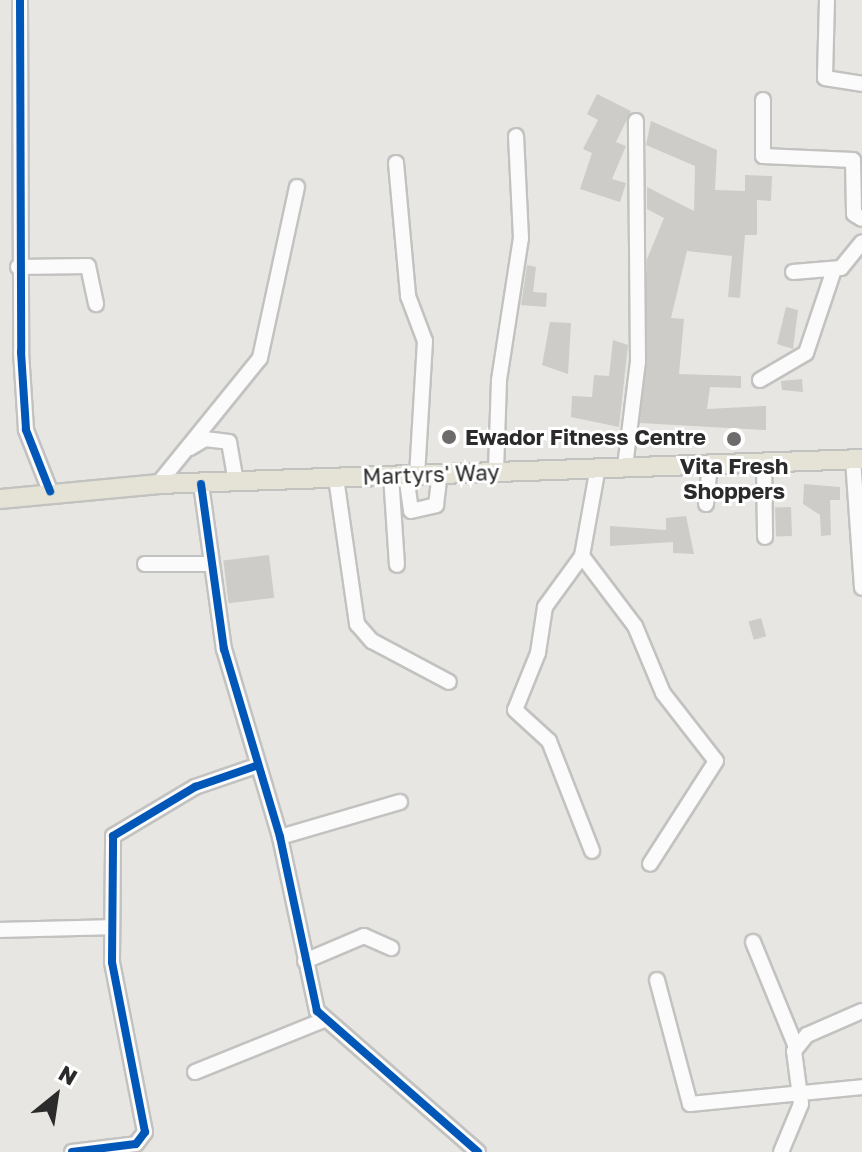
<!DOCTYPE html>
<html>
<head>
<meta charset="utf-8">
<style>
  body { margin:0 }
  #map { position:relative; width:862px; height:1152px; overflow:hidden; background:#e8e6e2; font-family:"Golos Text",sans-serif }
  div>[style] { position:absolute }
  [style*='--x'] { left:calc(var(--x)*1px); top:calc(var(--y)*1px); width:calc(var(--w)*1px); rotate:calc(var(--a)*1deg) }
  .building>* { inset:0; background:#cdccc8; transform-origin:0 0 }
  .roads { filter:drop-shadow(2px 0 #c2c2c1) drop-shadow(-2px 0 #c2c2c1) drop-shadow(0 2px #c2c2c1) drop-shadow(0 -2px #c2c2c1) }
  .minor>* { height:14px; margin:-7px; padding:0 7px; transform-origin:7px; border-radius:7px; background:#fcfbfb }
  .major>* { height:18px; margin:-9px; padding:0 9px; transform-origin:9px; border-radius:9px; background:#e5e3d5 }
  .cycleway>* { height:8px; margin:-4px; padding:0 4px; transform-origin:4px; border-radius:4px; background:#0057b8 }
  .dots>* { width:22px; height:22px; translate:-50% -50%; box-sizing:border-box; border:4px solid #fff; border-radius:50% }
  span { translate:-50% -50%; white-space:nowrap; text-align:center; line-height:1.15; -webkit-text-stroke:6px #fff; paint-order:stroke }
  .poi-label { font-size:22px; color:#2b2b2b; font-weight:700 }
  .left { translate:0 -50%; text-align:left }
  .street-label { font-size:22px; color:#2b2b2b }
  .north { position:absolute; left:16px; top:1056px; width:80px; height:80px; -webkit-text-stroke:6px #fff; paint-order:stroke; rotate:30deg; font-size:22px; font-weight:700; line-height:32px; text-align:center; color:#2b2b2b }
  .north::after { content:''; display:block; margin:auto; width:28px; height:36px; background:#2b2b2b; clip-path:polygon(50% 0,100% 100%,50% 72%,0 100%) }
</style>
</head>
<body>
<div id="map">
  <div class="building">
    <div style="clip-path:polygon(597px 94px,631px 111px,616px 142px,626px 146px,612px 179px,626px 183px,620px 202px,580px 189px,592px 153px,583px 149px,598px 120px,587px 114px)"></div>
    <div style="clip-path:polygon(651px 121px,717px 150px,715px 190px,745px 191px,745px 175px,772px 176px,771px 201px,757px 200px,757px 235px,745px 235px,740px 298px,728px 297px,732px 256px,687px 251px,671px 318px,684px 319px,679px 374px,741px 376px,741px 388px,710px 387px,707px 409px,766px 406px,766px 430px,640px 423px,647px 259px,664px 218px,647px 209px,647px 187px,694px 211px,695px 166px,646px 145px)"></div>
    <div style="clip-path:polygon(527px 265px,536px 267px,533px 292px,547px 293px,546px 307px,521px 305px)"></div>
    <div style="clip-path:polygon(786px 307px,798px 310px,793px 349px,777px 344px)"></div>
    <div style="clip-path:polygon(550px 322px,571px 323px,568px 374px,542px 365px)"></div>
    <div style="clip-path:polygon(613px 340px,628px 345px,619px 427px,571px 417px,572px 396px,592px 397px,594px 375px,609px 376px)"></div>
    <div style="clip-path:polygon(802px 379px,803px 392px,782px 390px,781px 381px)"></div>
    <div style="clip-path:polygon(804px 484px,840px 487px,840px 500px,830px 500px,831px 535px,821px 536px,820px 515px,803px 504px)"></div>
    <div style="left:791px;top:507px;width:29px;height:16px;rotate:88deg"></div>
    <div style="clip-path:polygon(686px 516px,694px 554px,673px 553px,673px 542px,610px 546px,610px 526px,666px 530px,666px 518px)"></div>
    <div style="left:269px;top:555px;width:43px;height:46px;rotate:83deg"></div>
    <div style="left:761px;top:618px;width:19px;height:13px;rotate:74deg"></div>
  </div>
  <div class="roads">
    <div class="minor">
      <div style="--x:20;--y:0;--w:352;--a:89.8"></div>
      <div style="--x:21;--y:352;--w:78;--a:86.3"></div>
      <div style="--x:26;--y:430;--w:66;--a:68.5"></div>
      <div style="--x:827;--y:0;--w:78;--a:91.5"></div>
      <div style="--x:825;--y:78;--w:37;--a:9"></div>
      <div style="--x:763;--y:100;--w:56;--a:90"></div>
      <div style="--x:763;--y:156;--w:90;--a:2.5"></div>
      <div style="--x:853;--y:160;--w:54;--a:88.9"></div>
      <div style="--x:854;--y:214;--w:9;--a:32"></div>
      <div style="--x:396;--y:163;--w:134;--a:84.8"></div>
      <div style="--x:408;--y:296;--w:48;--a:69.3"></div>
      <div style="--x:425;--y:341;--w:133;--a:93.4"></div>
      <div style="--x:18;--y:267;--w:70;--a:-0.8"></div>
      <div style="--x:88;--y:266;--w:39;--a:78"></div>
      <div style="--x:793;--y:272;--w:48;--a:-4.8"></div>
      <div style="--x:841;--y:268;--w:33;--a:-51"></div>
      <div style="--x:760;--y:380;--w:53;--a:-30.4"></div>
      <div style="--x:806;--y:353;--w:88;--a:-71.4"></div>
      <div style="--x:190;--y:448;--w:17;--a:-31"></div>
      <div style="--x:205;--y:439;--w:24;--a:7"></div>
      <div style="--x:229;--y:442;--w:41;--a:80.1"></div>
      <div style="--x:853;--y:459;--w:129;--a:86"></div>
      <div style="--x:764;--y:462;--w:75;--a:89.2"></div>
      <div style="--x:598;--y:467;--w:90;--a:100.2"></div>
      <div style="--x:582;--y:556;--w:88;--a:52.9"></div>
      <div style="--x:635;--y:626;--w:73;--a:67.3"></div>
      <div style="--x:663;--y:693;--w:86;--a:52.1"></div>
      <div style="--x:716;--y:761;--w:122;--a:122.7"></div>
      <div style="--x:625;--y:467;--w:107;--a:-83"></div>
      <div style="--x:638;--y:361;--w:240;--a:-90.5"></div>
      <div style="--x:496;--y:471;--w:91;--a:-88.1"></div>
      <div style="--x:499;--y:380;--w:144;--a:-81.2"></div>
      <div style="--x:521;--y:238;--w:102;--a:-92.8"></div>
      <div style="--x:391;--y:475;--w:90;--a:86.2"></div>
      <div style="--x:406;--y:475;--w:36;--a:82"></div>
      <div style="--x:411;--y:511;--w:26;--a:-13"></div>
      <div style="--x:436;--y:505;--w:31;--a:-83"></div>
      <div style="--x:336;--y:478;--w:148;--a:81.8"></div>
      <div style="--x:357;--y:624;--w:23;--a:49"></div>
      <div style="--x:372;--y:641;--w:87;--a:28"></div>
      <div style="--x:158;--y:484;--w:162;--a:-51"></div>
      <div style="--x:260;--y:358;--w:175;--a:-77.8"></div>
      <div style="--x:201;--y:484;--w:167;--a:82.1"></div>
      <div style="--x:224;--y:649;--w:196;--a:73.4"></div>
      <div style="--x:280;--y:837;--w:178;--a:78"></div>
      <div style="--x:317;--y:1011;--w:214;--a:41.2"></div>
      <div style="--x:706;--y:504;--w:40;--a:-84.3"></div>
      <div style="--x:582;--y:556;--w:63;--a:126"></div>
      <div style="--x:545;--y:607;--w:47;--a:98.7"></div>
      <div style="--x:538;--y:653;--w:61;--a:112"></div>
      <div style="--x:515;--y:710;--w:46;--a:42.4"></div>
      <div style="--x:549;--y:741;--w:118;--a:68.6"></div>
      <div style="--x:145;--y:564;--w:65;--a:0"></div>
      <div style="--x:280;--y:837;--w:125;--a:-16.3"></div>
      <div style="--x:0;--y:930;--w:111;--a:-1.5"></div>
      <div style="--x:753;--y:942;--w:113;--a:67.7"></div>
      <div style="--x:305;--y:961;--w:64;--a:-23"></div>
      <div style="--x:364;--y:936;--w:30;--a:24"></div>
      <div style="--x:657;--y:980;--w:128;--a:75.1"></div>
      <div style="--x:690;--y:1104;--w:173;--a:-5.6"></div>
      <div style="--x:195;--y:1072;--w:139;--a:-22"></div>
      <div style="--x:72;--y:1152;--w:64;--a:-7.1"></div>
      <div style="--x:136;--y:1144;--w:15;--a:-53"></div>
      <div style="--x:145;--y:1132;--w:173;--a:-101"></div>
      <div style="--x:112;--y:962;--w:126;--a:-89.5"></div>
      <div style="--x:113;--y:836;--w:96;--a:-30.9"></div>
      <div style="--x:195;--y:787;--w:65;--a:-19"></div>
      <div style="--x:781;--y:1152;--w:52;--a:-67.4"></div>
      <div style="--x:801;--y:1104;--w:53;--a:-97.5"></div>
      <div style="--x:794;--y:1051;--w:21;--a:-51"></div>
      <div style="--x:807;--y:1035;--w:60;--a:-23.6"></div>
    </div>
    <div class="major">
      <div style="--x:0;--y:499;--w:159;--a:-5.4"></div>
      <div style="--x:158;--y:484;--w:704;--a:-2.03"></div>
    </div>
  </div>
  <div class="cycleway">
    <div style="--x:20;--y:0;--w:352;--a:89.8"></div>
    <div style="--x:21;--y:352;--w:78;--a:86.3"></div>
    <div style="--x:26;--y:430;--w:66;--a:68.5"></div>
    <div style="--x:201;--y:484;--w:167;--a:82.1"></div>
    <div style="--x:224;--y:649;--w:196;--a:73.4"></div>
    <div style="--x:280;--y:837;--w:178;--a:78"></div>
    <div style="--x:317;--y:1011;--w:214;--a:41.2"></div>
    <div style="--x:72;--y:1152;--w:64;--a:-7.1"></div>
    <div style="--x:136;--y:1144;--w:15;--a:-53"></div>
    <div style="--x:145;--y:1132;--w:173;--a:-101"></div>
    <div style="--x:112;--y:962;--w:126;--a:-89.5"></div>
    <div style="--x:113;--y:836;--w:96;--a:-30.9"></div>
    <div style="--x:195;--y:787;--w:65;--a:-19"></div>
  </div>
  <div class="dots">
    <div style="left:449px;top:437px;background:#6d6c6b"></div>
    <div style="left:734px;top:439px;background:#6d6c6b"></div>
  </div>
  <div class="poi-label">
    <span class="left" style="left:465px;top:437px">Ewador Fitness Centre</span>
    <span style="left:734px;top:478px">Vita Fresh<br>Shoppers</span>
  </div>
  <div class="street-label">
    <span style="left:431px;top:474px;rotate:-2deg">Martyrs' Way</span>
  </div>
  <div class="north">N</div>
</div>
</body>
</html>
